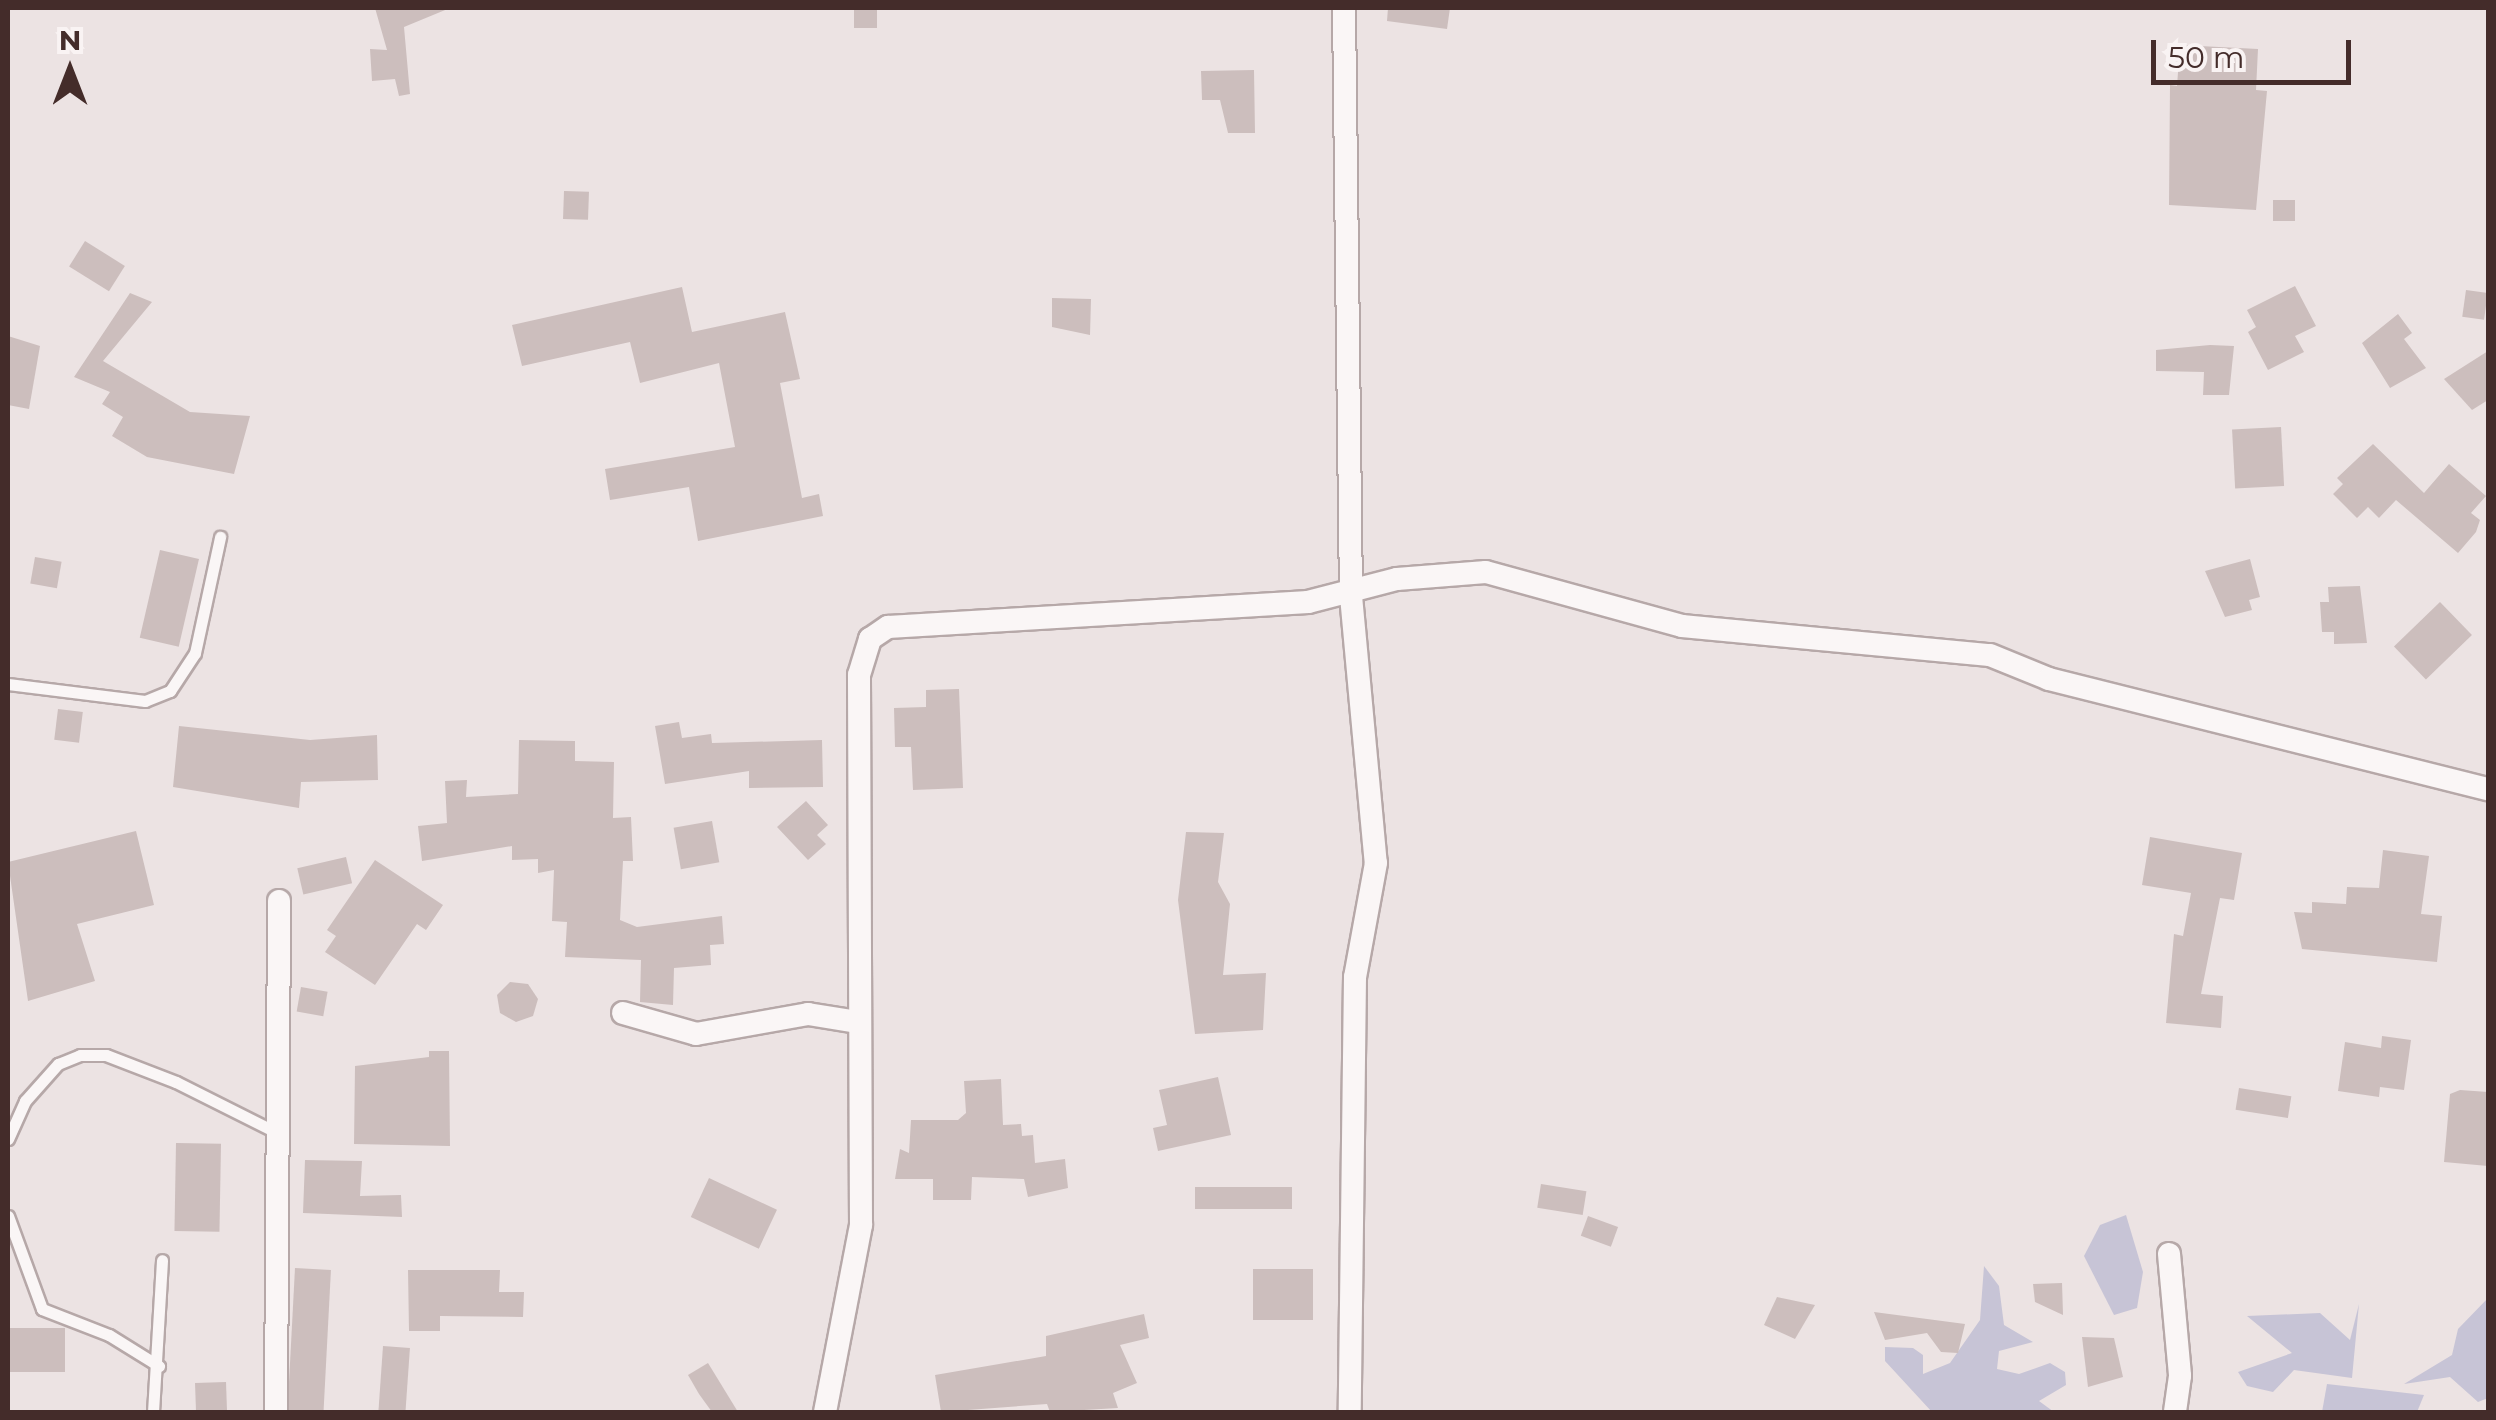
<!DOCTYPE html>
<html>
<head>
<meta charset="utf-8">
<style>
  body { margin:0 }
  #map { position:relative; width:2496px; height:1420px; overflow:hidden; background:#ece3e3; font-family:Montserrat,sans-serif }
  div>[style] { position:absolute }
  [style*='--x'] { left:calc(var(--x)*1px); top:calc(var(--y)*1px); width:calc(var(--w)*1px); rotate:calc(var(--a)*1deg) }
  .green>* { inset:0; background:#c7c4d6 }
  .building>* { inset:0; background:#ccbebd; transform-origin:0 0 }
  .roads { filter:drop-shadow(2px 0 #b6a8a8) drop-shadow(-2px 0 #b6a8a8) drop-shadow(0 2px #b6a8a8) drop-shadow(0 -2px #b6a8a8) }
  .service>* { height:11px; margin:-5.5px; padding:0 5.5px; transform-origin:5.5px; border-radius:5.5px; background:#faf6f6 }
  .minor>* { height:22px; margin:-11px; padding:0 11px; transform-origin:11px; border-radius:11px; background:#faf6f6 }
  span { translate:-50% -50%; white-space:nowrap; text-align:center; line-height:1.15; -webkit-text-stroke:8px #f9f3f3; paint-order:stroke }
  .frame { position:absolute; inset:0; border:10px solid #442c2a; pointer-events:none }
  .north { position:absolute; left:20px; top:20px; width:100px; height:100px; -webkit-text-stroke:8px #f9f3f3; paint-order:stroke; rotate:0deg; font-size:28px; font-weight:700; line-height:40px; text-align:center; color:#442c2a }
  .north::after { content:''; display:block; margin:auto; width:35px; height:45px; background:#442c2a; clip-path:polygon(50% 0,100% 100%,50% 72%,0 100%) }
  .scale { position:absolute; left:2151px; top:40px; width:200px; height:45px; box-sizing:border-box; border:5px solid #442c2a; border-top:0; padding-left:12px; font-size:30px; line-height:35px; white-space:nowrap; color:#442c2a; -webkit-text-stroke:8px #f9f3f3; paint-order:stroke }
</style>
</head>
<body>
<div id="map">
  <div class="green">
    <div style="clip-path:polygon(2126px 1215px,2143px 1272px,2137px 1308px,2114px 1315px,2084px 1256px,2100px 1225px)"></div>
    <div style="clip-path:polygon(1984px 1266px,1999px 1286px,2004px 1325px,2033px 1342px,1999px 1351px,1997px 1369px,2019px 1374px,2050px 1363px,2065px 1372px,2066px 1385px,2039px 1401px,2054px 1412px,1932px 1412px,1885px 1361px,1885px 1347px,1913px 1348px,1923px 1355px,1923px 1374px,1950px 1363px,1980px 1320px)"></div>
    <div style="clip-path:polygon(2488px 1298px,2488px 1398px,2478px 1402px,2450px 1377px,2404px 1384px,2452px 1355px,2458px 1329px)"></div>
    <div style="clip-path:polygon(2359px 1304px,2352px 1378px,2294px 1370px,2273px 1392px,2247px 1386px,2238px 1372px,2292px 1353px,2247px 1316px,2320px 1313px,2350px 1340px)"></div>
    <div style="clip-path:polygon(2327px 1384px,2424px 1395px,2417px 1412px,2322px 1412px)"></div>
  </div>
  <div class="building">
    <div style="clip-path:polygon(375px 8px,450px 8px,404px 27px,410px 94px,399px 96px,395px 79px,372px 81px,370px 49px,387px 50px)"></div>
    <div style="left:854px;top:8px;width:23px;height:20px"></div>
    <div style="clip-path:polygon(1388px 8px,1450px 8px,1447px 29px,1387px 21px)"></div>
    <div style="clip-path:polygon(2180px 45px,2258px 49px,2256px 90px,2267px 91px,2256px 210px,2169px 205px,2170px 85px,2177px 86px)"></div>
    <div style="clip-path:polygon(1254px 70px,1255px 133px,1228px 133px,1220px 100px,1202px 100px,1201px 71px)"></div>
    <div style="left:564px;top:191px;width:25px;height:28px;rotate:2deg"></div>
    <div style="left:2273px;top:200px;width:22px;height:21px"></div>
    <div style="left:85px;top:241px;width:47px;height:30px;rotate:32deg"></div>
    <div style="clip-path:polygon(2295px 286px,2316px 326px,2295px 336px,2304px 352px,2268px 370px,2248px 332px,2256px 327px,2247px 310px)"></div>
    <div style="clip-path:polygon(682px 287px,692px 332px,785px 312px,800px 379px,780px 383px,802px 498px,819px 494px,823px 516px,698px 541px,689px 487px,610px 500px,605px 469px,735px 447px,719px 363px,640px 383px,630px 342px,522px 366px,512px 325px)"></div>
    <div style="left:2466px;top:290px;width:22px;height:27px;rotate:8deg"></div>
    <div style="clip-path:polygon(130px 293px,152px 302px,103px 361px,190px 412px,250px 416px,234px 474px,147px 457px,112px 436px,123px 417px,102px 404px,110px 392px,74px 377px)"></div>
    <div style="clip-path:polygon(1052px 298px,1091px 299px,1090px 335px,1052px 327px)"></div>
    <div style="clip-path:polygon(2398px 314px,2412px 333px,2404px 339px,2426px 368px,2390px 388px,2362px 343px)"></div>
    <div style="clip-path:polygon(8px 336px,40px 346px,29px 409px,8px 405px)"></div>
    <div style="clip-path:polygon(2210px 345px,2234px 346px,2229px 395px,2203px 395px,2204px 372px,2156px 371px,2156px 350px)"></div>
    <div style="clip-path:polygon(2488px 351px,2488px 400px,2472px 410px,2444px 379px)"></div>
    <div style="left:2281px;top:427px;width:59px;height:49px;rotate:87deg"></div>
    <div style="clip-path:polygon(2373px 444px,2424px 493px,2449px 464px,2486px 496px,2471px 513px,2480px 520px,2476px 532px,2458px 553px,2396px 500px,2379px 518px,2368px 507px,2357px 518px,2333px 494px,2343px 484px,2337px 478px)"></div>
    <div style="left:160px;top:550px;width:40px;height:90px;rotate:13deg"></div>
    <div style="left:35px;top:557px;width:27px;height:27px;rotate:10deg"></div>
    <div style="clip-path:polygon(2250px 559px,2260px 597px,2249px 600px,2252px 610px,2225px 617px,2205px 571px)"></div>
    <div style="clip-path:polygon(2360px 586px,2367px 643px,2334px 644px,2334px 632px,2322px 632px,2320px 602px,2329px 602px,2328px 587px)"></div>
    <div style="left:2440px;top:602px;width:46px;height:64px;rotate:46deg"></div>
    <div style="clip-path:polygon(959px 689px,963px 788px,913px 790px,911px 747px,895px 747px,894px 708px,926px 707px,926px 690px)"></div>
    <div style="left:58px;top:709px;width:25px;height:31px;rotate:7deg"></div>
    <div style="clip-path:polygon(679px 722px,682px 738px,711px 734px,712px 743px,822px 740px,823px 787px,749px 788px,749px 771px,665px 784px,655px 726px)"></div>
    <div style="clip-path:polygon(179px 726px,310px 740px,377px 735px,378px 780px,301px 782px,299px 808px,173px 787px)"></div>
    <div style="clip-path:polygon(519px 740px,575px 741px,575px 761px,614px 762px,613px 818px,631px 817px,633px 861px,623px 861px,620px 920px,637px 927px,722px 916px,724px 944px,710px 945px,711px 965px,674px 968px,673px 1005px,640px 1002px,641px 960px,565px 957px,567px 922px,552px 921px,554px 870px,538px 873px,538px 859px,512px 860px,512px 846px,422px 861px,418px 826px,447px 823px,445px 781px,467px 780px,466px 797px,518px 794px)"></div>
    <div style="clip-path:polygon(806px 801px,828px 825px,817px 835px,826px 844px,808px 860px,777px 827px)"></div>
    <div style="left:712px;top:821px;width:42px;height:39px;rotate:80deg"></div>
    <div style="clip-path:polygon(136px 831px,154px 905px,77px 924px,95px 981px,28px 1001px,8px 862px)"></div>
    <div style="clip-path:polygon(1186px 832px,1224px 833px,1218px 882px,1230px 904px,1223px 975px,1266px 973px,1263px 1030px,1195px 1034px,1178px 900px)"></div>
    <div style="clip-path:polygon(2150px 837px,2242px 853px,2234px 900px,2220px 898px,2201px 994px,2223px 996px,2221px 1028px,2166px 1023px,2174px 934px,2183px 936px,2191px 893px,2142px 885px)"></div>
    <div style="clip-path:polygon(2383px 850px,2429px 856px,2421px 914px,2442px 916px,2437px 962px,2302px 949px,2294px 912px,2312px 913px,2312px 902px,2346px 904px,2347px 887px,2379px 888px)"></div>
    <div style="left:346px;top:857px;width:27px;height:50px;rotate:77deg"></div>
    <div style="clip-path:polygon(375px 860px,443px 905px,426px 930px,417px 924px,375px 985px,325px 952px,336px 936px,327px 930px)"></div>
    <div style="clip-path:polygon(510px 982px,528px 984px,538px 999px,533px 1016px,516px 1022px,500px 1013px,497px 995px)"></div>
    <div style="left:301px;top:987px;width:27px;height:25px;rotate:10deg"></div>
    <div style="clip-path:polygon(2382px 1036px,2411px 1040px,2404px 1090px,2380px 1087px,2379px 1097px,2338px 1091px,2345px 1042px,2381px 1048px)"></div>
    <div style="clip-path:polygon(429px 1051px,449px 1051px,450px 1146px,354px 1144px,355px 1066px,429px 1057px)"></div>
    <div style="clip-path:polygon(1218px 1077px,1231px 1135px,1158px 1151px,1153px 1128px,1167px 1125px,1159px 1090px)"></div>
    <div style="clip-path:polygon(1001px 1079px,1003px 1125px,1021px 1124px,1022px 1136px,1033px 1135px,1035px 1163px,1065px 1159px,1068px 1188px,1028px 1197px,1024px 1179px,972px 1177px,971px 1200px,933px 1200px,933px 1179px,895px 1179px,900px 1149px,909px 1153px,911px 1120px,958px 1120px,966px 1113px,964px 1081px)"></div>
    <div style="left:2239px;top:1088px;width:53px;height:22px;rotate:9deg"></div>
    <div style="clip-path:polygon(2460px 1090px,2488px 1092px,2488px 1166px,2444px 1162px,2450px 1094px)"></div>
    <div style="left:176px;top:1143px;width:45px;height:88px;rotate:1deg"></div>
    <div style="clip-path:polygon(305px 1160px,362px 1161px,360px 1196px,401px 1195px,402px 1217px,303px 1213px)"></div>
    <div style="left:709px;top:1178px;width:75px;height:43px;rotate:25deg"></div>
    <div style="left:1541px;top:1184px;width:46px;height:24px;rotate:9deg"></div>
    <div style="left:1292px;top:1187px;width:22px;height:97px;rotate:90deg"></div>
    <div style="left:1588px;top:1216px;width:32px;height:21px;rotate:20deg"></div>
    <div style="left:295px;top:1268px;width:36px;height:144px;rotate:3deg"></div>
    <div style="left:1253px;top:1269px;width:60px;height:51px"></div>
    <div style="clip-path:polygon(408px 1270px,500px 1270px,499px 1292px,524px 1292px,523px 1317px,440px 1316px,440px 1331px,409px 1331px)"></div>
    <div style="clip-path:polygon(2062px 1283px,2063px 1315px,2035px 1302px,2033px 1284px)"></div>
    <div style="clip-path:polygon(1777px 1297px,1815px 1305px,1795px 1339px,1764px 1325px)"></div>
    <div style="clip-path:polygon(1874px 1312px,1965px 1324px,1958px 1353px,1941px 1352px,1927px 1333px,1885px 1340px)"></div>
    <div style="clip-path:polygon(1144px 1314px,1149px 1338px,1120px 1345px,1137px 1383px,1113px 1393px,1118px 1408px,1050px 1412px,1047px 1404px,941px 1412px,935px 1375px,1046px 1356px,1046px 1336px)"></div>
    <div style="left:8px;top:1328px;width:57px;height:44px"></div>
    <div style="clip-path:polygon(2082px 1337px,2114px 1338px,2123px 1377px,2088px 1387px)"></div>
    <div style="left:383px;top:1346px;width:27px;height:66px;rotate:4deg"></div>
    <div style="clip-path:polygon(708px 1363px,738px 1412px,712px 1412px,699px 1394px,688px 1375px)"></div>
    <div style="left:226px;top:1382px;width:30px;height:31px;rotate:88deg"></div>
  </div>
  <div class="roads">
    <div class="service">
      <div style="--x:8;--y:684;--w:138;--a:7.1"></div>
      <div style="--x:145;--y:701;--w:27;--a:-22"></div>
      <div style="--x:170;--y:691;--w:45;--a:-56.7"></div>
      <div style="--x:195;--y:653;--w:119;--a:-77.8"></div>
      <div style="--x:8;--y:1139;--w:42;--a:-65.9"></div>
      <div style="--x:25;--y:1101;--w:50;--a:-48.3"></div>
      <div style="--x:58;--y:1064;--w:24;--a:-22"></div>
      <div style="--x:80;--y:1055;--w:26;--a:0"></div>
      <div style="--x:106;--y:1055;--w:75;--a:21.1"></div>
      <div style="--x:176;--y:1082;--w:114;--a:26.6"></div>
      <div style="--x:8;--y:1216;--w:99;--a:69.9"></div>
      <div style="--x:42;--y:1309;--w:72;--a:21.2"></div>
      <div style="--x:109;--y:1335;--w:59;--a:31.8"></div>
      <div style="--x:153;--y:1412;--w:152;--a:-86.6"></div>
    </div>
    <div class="minor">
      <div style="--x:1344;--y:8;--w:588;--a:89.32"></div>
      <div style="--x:1351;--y:596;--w:268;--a:84.7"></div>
      <div style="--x:1376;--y:863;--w:116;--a:100.4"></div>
      <div style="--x:1355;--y:977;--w:435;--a:90.7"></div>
      <div style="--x:623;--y:1013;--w:76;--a:16"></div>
      <div style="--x:696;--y:1034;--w:114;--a:-10.1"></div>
      <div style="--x:808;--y:1014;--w:51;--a:9.1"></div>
      <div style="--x:2169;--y:1254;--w:122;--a:84.8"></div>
      <div style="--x:2180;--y:1376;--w:36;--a:98"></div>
      <div style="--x:276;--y:1412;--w:511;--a:-89.66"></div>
      <div style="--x:825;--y:1412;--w:190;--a:-79.1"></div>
      <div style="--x:861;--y:1225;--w:550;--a:-90.21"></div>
      <div style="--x:859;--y:675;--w:38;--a:-73"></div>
      <div style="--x:870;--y:639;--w:22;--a:-34"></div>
      <div style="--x:888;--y:627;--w:421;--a:-3.4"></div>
      <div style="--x:1308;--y:602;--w:92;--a:-14.5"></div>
      <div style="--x:1397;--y:579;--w:89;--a:-4.5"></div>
      <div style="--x:1486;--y:572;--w:203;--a:15.4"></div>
      <div style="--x:1682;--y:626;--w:309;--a:5.4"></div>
      <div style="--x:1990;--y:655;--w:64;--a:22.1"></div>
      <div style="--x:2049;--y:679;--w:453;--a:14.1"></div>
    </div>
  </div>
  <div class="frame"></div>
  <div class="north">N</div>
  <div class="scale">50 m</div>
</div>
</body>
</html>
